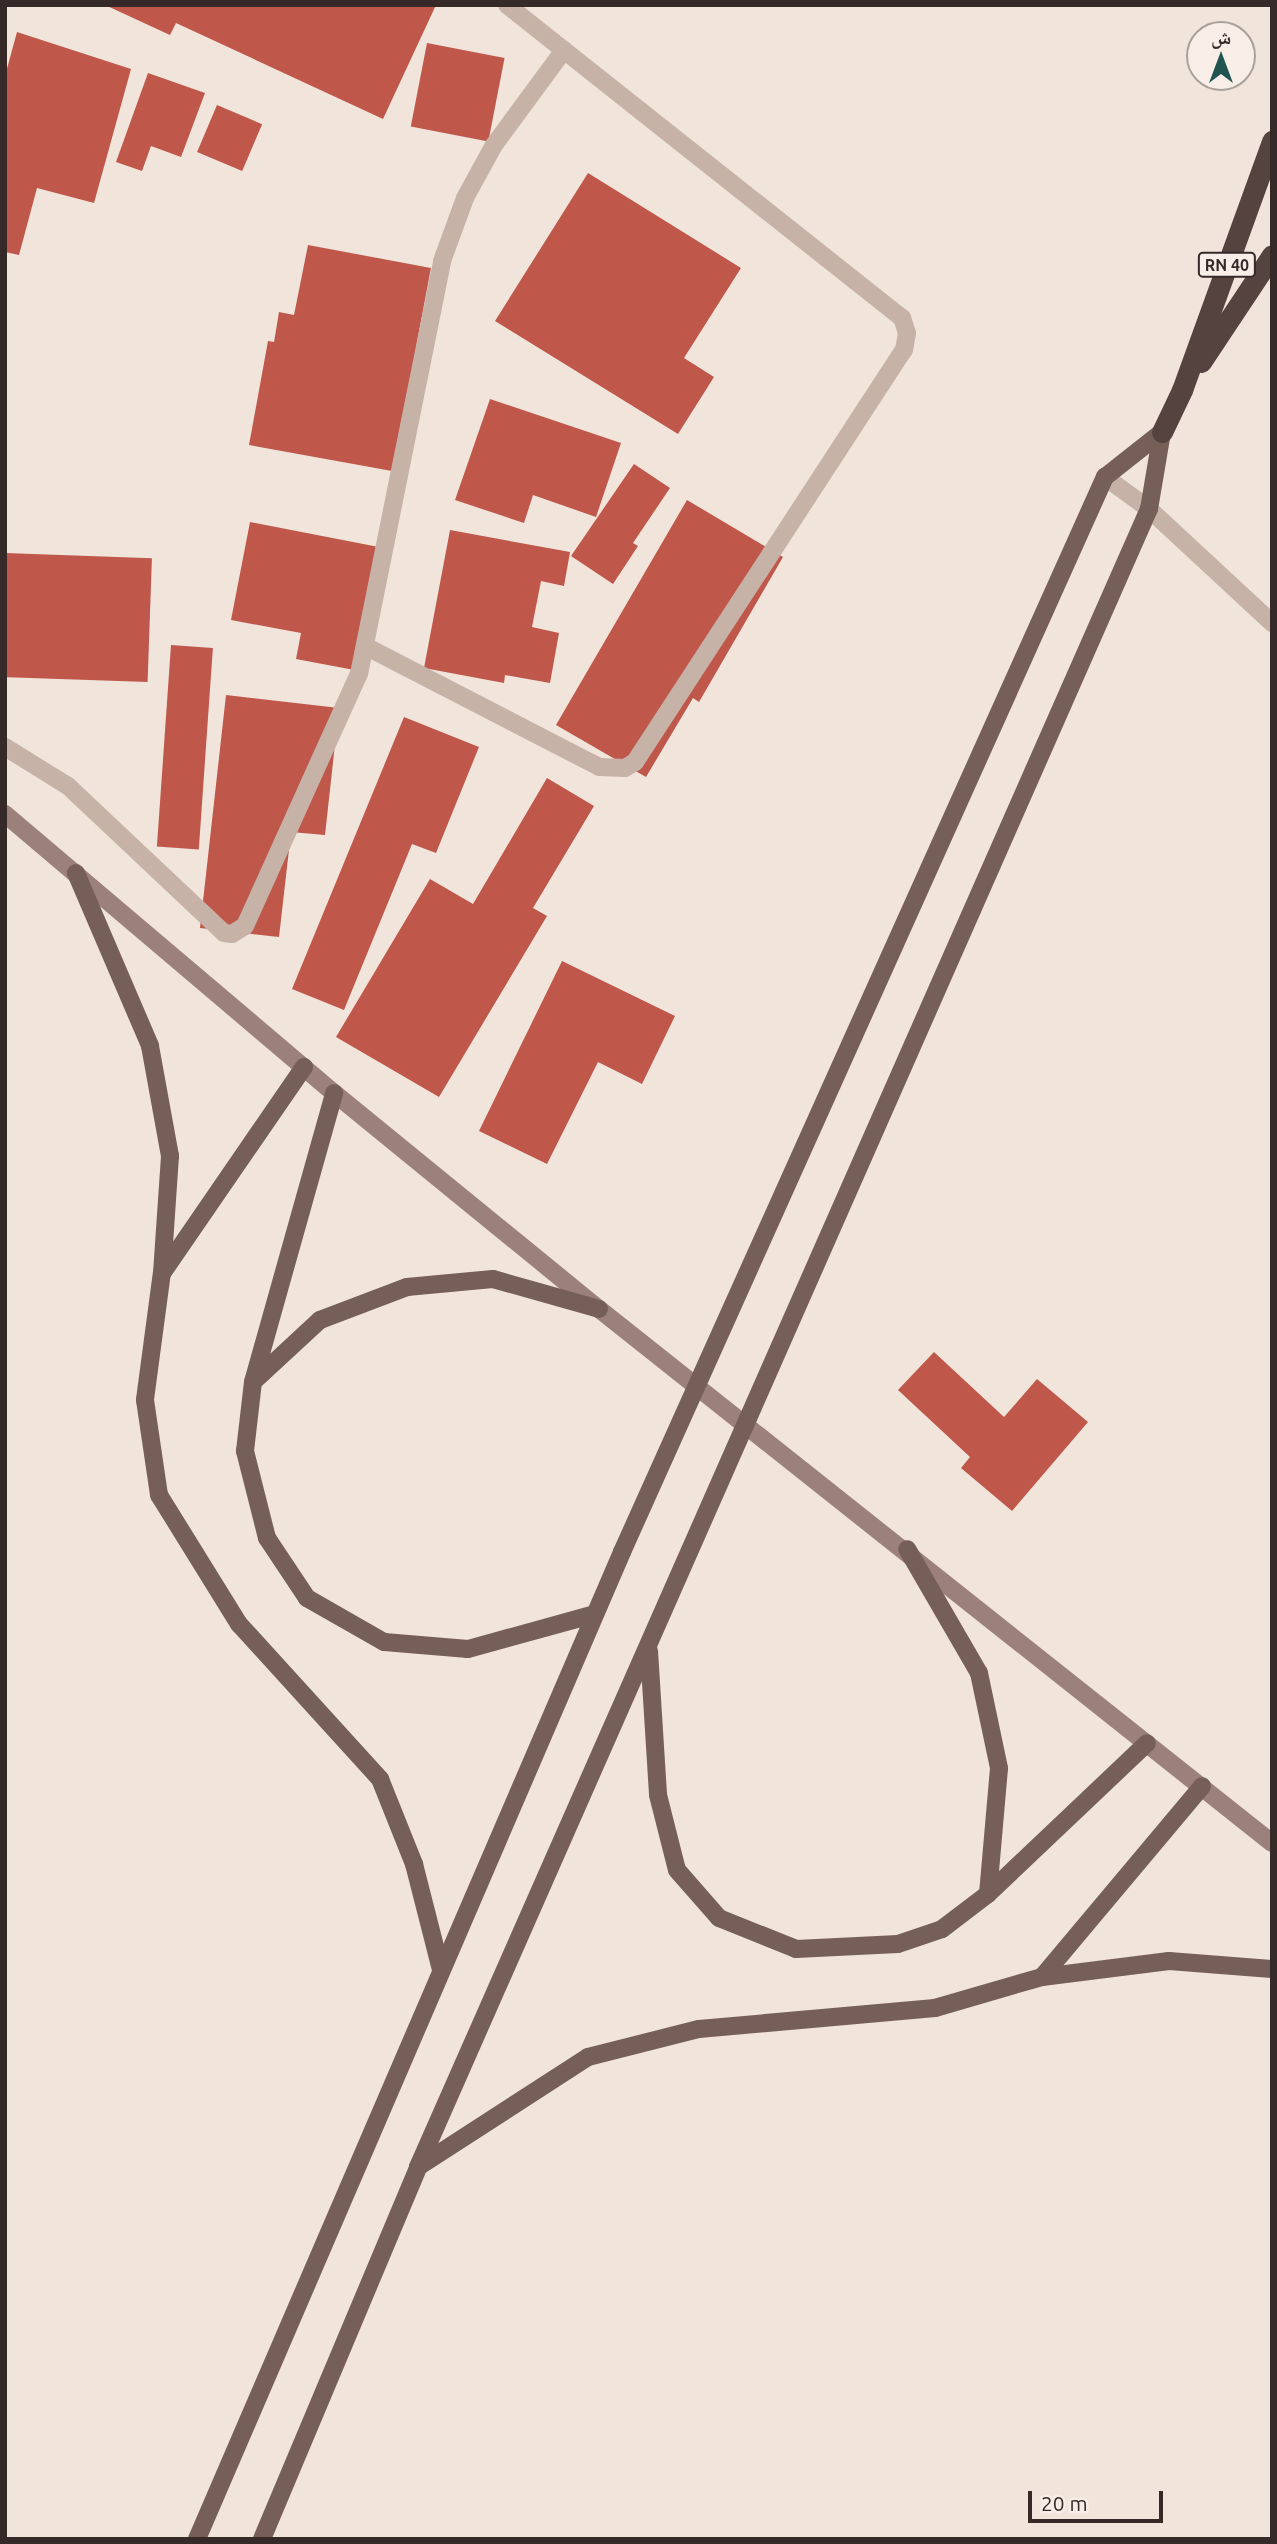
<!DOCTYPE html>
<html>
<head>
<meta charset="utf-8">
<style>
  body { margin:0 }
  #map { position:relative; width:1277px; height:2544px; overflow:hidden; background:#f0e4db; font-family:Ubuntu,"Noto Naskh Arabic",sans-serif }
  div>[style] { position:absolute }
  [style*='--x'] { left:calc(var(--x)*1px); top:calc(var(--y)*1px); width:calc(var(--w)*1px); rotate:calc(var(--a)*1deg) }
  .building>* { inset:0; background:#bf584a; transform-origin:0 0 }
  .street>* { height:18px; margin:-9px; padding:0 9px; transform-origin:9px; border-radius:9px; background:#c7b2a8 }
  .secondary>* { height:18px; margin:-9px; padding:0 9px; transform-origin:9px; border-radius:9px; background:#9b8179 }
  .primary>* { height:18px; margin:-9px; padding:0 9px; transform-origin:9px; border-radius:9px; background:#765f59 }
  .highway>* { height:21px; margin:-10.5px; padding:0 10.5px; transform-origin:10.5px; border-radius:10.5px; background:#55433f }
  span { translate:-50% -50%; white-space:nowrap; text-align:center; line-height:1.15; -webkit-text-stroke:5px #f8eee7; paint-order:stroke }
  .shield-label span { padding:2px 5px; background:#f8eee7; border:2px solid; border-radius:5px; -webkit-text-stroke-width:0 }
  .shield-label { font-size:16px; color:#352a28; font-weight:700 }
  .frame { position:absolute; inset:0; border:7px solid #352a28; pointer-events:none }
  .north { position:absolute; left:1186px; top:21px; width:70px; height:70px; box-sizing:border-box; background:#f8eee7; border:2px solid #aaa09b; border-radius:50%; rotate:0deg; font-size:19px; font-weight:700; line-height:28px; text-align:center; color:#352a28 }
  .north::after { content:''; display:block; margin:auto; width:24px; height:32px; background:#205451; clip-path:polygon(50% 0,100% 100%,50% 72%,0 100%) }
  .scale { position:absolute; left:1028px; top:2491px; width:135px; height:32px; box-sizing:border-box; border:4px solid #352a28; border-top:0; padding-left:9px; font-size:21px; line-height:24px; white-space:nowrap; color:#352a28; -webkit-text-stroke:5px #f8eee7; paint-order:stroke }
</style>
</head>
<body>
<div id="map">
  <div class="building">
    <div style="clip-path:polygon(105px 5px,436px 5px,383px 119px,176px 23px,170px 35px)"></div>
    <div style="clip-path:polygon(17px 32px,131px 69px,94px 203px,37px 188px,19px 255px,5px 252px,5px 76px)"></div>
    <div style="left:427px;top:43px;width:79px;height:85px;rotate:11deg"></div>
    <div style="clip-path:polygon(148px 73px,205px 93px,181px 157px,151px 146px,142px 171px,116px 162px)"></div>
    <div style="left:217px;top:105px;width:49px;height:51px;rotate:23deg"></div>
    <div style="clip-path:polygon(588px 173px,741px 268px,684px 358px,714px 377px,678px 434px,495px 321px)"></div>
    <div style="clip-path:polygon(308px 245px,431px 268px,417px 342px,403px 473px,249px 445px,268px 341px,274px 342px,279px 312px,294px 315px)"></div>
    <div style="clip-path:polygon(490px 399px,621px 443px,596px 517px,533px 495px,524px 523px,455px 500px)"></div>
    <div style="clip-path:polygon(634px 464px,670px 488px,633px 543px,638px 546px,613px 584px,571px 556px)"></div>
    <div style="clip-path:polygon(687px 500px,783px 557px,699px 702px,693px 698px,646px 777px,556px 725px)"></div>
    <div style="clip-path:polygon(250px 522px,389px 549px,365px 672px,296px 659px,301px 633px,231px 620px)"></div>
    <div style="clip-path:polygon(450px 530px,570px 552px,564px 586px,541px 581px,532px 627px,559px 633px,550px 683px,505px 675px,504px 683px,424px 668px)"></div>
    <div style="left:5px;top:553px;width:147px;height:124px;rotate:2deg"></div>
    <div style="left:171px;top:645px;width:42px;height:202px;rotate:4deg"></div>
    <div style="clip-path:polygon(226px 695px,339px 708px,325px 835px,291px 832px,279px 937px,200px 928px)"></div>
    <div style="clip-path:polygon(404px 717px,479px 747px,436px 853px,412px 844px,344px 1010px,292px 989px)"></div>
    <div style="clip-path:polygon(547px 778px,594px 806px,533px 908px,547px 916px,439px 1097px,336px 1037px,430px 879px,473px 904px)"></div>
    <div style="clip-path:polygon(562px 961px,675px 1016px,642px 1084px,598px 1062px,547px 1164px,479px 1131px)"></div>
    <div style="clip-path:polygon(934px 1352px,1004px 1417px,1037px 1379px,1088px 1422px,1012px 1511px,961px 1468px,970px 1457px,898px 1390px)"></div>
  </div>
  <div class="street">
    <div style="--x:1105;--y:477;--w:54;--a:36"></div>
    <div style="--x:1149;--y:509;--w:168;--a:42.8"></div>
    <div style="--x:365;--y:646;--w:263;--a:27.3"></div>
    <div style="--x:599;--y:767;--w:26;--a:2"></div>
    <div style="--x:625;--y:768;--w:12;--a:-31"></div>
    <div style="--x:635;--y:762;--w:492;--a:-56.9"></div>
    <div style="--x:904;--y:350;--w:17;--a:-80"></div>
    <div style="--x:907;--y:333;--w:16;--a:-108"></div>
    <div style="--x:902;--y:318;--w:504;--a:-141.61"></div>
    <div style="--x:5;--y:747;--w:74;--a:31.8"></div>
    <div style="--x:68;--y:786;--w:214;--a:43.3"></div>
    <div style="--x:224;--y:933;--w:8;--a:7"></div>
    <div style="--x:232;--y:934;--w:15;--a:-32"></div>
    <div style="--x:245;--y:926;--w:277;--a:-65.7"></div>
    <div style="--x:359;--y:674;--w:421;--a:-78.6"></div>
    <div style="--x:442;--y:261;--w:67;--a:-69.9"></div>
    <div style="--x:465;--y:198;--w:60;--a:-61.3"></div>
    <div style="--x:494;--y:145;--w:118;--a:-53.6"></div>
  </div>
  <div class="secondary">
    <div style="--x:5;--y:814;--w:431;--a:40.3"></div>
    <div style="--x:334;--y:1093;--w:342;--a:39.2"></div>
    <div style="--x:599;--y:1309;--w:859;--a:38.43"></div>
  </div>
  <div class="primary">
    <div style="--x:76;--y:873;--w:188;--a:66.8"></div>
    <div style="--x:150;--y:1046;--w:112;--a:79.7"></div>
    <div style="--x:170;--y:1156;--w:116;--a:93.9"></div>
    <div style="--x:162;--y:1272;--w:129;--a:97.6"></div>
    <div style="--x:145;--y:1400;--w:96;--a:81.6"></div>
    <div style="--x:159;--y:1495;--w:152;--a:58.2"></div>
    <div style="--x:239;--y:1624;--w:210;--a:47.7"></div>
    <div style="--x:380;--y:1779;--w:92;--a:68.2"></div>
    <div style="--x:414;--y:1864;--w:109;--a:75.7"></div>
    <div style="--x:163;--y:1272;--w:249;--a:-55.5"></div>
    <div style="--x:253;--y:1382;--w:300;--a:-74.3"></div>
    <div style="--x:595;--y:1614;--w:132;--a:164.6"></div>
    <div style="--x:468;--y:1649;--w:84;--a:-175.2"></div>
    <div style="--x:384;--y:1642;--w:89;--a:-150.3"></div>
    <div style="--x:307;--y:1598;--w:72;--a:-123.7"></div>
    <div style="--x:267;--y:1538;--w:90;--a:-104.2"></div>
    <div style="--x:245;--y:1451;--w:69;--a:-83.4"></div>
    <div style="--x:253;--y:1382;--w:91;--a:-42.8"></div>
    <div style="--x:320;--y:1320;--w:93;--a:-20.8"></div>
    <div style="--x:407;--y:1287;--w:86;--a:-5.3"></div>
    <div style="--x:493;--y:1279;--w:110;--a:15.8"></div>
    <div style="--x:649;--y:1651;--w:144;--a:86.4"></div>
    <div style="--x:658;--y:1795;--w:77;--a:75.8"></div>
    <div style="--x:677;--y:1870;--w:64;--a:48.8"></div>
    <div style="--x:719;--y:1918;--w:83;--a:21.9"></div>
    <div style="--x:796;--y:1949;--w:102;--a:-2.8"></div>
    <div style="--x:898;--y:1944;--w:46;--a:-18.8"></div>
    <div style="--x:942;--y:1929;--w:58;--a:-37.3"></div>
    <div style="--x:988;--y:1894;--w:126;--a:-85"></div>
    <div style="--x:999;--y:1768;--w:97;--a:-101.9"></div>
    <div style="--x:979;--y:1673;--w:143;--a:-120.1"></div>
    <div style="--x:988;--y:1894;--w:219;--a:-43.5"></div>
    <div style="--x:1042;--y:1977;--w:249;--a:-50"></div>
    <div style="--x:418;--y:2167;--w:202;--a:-32.9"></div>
    <div style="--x:588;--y:2057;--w:114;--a:-14.2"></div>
    <div style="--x:699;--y:2029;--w:237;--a:-5.1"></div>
    <div style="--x:935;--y:2008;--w:111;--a:-16.2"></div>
    <div style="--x:1042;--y:1977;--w:128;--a:-7.2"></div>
    <div style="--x:1169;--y:1961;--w:103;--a:4.4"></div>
    <div style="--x:197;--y:2539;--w:1075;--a:-66.7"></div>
    <div style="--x:622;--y:1552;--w:1179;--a:-65.81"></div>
    <div style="--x:1105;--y:477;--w:73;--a:-38.3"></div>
    <div style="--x:262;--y:2539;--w:403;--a:-67.2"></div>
    <div style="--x:418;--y:2167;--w:1812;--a:-66.21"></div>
    <div style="--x:1149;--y:509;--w:78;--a:-80.4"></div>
  </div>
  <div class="highway">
    <div style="--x:1201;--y:362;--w:128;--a:-56.4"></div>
    <div style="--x:1162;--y:432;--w:47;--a:-64.5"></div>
    <div style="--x:1182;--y:390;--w:265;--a:-70.1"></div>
  </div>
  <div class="shield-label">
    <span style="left:1227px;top:265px">RN 40</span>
  </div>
  <div class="frame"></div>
  <div class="north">ش</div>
  <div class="scale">20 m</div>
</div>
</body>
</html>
